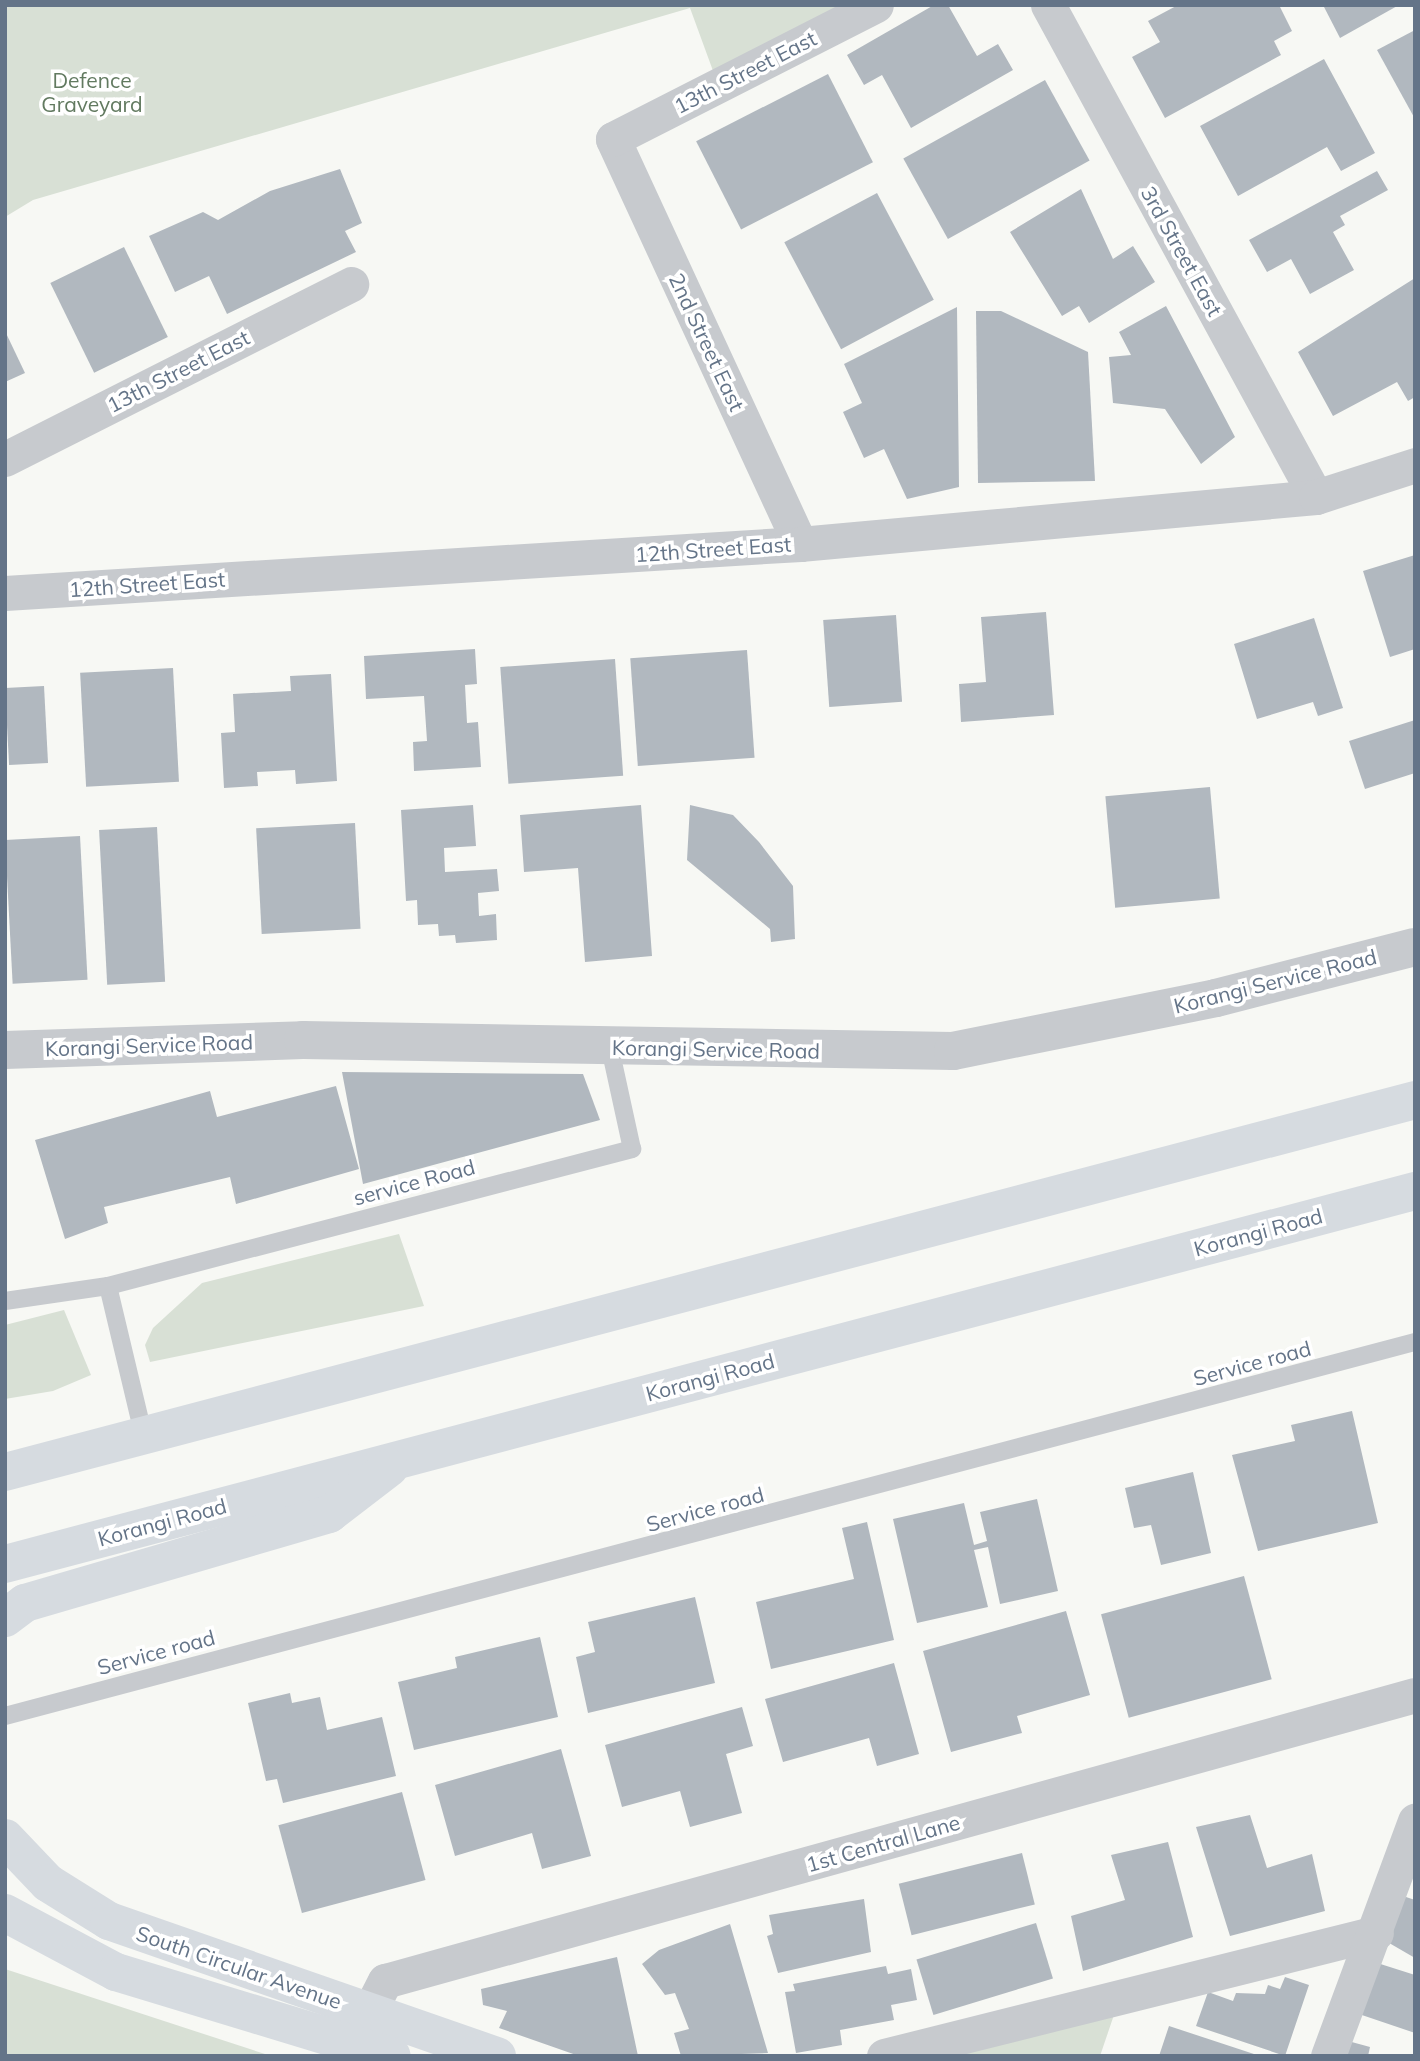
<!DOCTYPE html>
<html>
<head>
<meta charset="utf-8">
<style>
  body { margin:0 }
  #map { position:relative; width:1420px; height:2061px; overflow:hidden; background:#f7f8f4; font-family:Mulish,sans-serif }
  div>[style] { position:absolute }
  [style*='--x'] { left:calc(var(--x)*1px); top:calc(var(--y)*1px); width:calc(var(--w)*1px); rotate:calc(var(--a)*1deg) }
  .green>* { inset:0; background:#d8e0d5 }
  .building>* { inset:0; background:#b1b8bf; transform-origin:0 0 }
  .service>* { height:18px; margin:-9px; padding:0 9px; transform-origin:9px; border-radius:9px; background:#c7cace }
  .minor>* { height:35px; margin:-17.5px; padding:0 17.5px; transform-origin:17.5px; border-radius:17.5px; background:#c7cace }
  .tertiary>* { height:38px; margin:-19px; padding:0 19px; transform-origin:19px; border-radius:19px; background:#c7cace }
  .secondary>* { height:38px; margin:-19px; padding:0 19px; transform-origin:19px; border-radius:19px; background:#d6dbe0 }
  .primary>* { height:38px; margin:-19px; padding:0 19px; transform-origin:19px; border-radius:19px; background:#d6dbe0 }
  span { translate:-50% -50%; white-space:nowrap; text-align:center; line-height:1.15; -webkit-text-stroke:7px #fff; paint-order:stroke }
  .street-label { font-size:21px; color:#647488 }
  .park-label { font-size:21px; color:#627a60 }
  .frame { position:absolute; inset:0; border:7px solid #647488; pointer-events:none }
</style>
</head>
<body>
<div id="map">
  <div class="green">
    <div style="clip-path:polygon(5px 5px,847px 5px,716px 79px,690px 8px,33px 200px,5px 217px)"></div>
    <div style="clip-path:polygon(399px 1234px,424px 1306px,150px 1362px,145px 1345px,153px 1328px,202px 1283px)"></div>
    <div style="clip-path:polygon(64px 1310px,91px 1375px,53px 1391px,5px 1399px,5px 1325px)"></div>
    <div style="clip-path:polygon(5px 1969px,265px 2054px,5px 2056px)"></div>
    <div style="clip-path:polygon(1117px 2006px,1100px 2056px,908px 2056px)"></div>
  </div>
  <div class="building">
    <div style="clip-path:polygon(934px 5px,948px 5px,977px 56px,998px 44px,1013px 70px,911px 128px,882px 75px,864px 85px,847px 55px)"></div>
    <div style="clip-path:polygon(1178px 5px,1279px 5px,1292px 31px,1274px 41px,1281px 55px,1165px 118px,1132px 57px,1160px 42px,1148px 21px)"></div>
    <div style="clip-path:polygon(1323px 5px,1399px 5px,1340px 38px)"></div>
    <div style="clip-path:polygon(1415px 30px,1415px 119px,1377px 50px)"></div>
    <div style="clip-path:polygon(1324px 59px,1375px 153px,1341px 171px,1327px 147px,1238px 196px,1200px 126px)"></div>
    <div style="left:828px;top:74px;width:99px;height:148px;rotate:63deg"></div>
    <div style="left:1045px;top:80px;width:92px;height:162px;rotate:61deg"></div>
    <div style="clip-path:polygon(340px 169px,362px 223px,345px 231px,356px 252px,227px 314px,209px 276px,175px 292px,149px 236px,203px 212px,218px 220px,270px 191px)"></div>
    <div style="clip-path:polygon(1377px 171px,1388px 190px,1340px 216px,1345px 225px,1333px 232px,1354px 270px,1310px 294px,1291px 259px,1267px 272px,1249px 240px)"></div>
    <div style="clip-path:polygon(1081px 189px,1113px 259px,1133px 246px,1155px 282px,1089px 323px,1079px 306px,1062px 316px,1010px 232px)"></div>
    <div style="left:877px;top:193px;width:121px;height:105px;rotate:62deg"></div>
    <div style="left:124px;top:247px;width:100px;height:82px;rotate:64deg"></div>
    <div style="clip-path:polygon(1415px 278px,1415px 397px,1408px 401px,1397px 382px,1333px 416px,1298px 352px)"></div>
    <div style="clip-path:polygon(1166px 306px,1235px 437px,1201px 464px,1165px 409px,1113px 403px,1109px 357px,1131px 355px,1119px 332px)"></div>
    <div style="clip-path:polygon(957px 307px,959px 487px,907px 499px,884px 449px,864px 458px,843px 412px,862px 403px,844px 364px)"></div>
    <div style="clip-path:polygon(976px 311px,1001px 311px,1088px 352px,1095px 481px,978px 483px)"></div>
    <div style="clip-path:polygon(5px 331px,25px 373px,5px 382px)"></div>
    <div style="clip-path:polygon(1415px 555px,1415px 649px,1390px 657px,1363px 571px)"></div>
    <div style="clip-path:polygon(1046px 612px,1054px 715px,961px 722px,959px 684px,986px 682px,981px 617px)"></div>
    <div style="left:896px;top:615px;width:87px;height:73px;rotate:86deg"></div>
    <div style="clip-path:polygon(1314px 618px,1343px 708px,1318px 716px,1313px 702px,1257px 719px,1234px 644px)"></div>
    <div style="clip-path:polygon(475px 649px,477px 684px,465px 685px,467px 723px,478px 722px,481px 767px,414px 771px,413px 742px,427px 741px,424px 696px,366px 699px,364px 656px)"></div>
    <div style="left:747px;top:650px;width:108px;height:117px;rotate:86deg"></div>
    <div style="left:615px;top:659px;width:117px;height:115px;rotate:86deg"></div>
    <div style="left:173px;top:668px;width:114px;height:93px;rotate:87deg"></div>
    <div style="clip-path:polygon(331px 674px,337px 781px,296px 784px,295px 770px,257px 772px,258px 786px,224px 788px,221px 733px,235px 732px,233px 694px,291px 691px,290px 676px)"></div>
    <div style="left:44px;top:686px;width:77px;height:39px;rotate:87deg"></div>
    <div style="clip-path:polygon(1415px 720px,1415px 773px,1365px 789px,1349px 741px)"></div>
    <div style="left:1210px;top:787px;width:112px;height:105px;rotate:85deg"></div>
    <div style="clip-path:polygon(473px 805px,476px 846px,444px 848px,445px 872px,497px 869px,499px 891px,478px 893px,479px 916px,496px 914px,497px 940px,456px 943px,455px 935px,439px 936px,438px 924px,418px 925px,417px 900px,406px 901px,401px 810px)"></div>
    <div style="clip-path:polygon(641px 805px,652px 956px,585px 962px,578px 868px,524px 872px,520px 815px)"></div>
    <div style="clip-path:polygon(690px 805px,733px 815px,759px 842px,793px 886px,795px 939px,771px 942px,770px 929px,687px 860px)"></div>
    <div style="left:355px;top:823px;width:106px;height:99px;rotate:87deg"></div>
    <div style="left:157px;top:827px;width:155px;height:58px;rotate:87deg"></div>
    <div style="left:80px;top:836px;width:144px;height:75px;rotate:87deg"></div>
    <div style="clip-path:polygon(342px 1072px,583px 1074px,600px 1120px,363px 1184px)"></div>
    <div style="clip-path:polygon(336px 1086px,359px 1169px,236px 1204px,230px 1177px,104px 1207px,108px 1223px,65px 1239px,35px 1140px,210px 1091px,217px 1117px)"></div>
    <div style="clip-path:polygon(1352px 1411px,1378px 1523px,1258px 1551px,1232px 1455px,1295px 1441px,1291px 1425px)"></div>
    <div style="clip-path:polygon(1193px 1472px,1211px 1553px,1161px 1565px,1151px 1525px,1134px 1528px,1125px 1488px)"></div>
    <div style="clip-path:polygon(1037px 1499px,1058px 1591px,1000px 1604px,988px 1547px,974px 1550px,988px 1607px,917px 1623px,893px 1519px,964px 1503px,974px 1545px,987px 1541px,980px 1512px)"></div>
    <div style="clip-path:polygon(867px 1522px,894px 1640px,771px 1669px,756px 1602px,854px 1579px,842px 1528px)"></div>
    <div style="left:1244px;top:1576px;width:107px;height:148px;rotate:75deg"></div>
    <div style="clip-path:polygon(695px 1597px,715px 1683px,588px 1713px,576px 1657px,595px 1652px,588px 1622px)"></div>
    <div style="clip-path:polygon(1066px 1611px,1090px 1695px,1017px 1716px,1022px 1733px,951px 1752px,923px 1651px)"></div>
    <div style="clip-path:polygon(540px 1637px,558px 1717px,414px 1750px,398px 1682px,457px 1668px,455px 1657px)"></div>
    <div style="clip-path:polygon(894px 1663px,919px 1754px,877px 1766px,869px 1738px,783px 1762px,765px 1699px)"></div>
    <div style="clip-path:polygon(290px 1693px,292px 1703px,320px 1697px,327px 1730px,382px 1717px,396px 1776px,283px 1803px,277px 1779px,266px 1781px,248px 1703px)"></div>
    <div style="clip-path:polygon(742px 1707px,753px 1746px,726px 1754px,742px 1813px,690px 1827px,680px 1791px,622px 1807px,605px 1745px)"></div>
    <div style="clip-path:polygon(561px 1749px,591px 1856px,542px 1869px,532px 1833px,455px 1856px,435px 1785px)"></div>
    <div style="left:402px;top:1792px;width:91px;height:128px;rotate:75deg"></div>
    <div style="clip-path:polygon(1250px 1815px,1267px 1868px,1312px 1854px,1325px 1911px,1230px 1936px,1196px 1827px)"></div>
    <div style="clip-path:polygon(1168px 1842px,1193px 1937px,1083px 1971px,1071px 1916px,1125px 1900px,1111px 1855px)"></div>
    <div style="left:1022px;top:1853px;width:53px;height:127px;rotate:76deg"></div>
    <div style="clip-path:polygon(1397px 1894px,1415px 1900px,1415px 1958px,1384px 1940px)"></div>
    <div style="clip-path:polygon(864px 1899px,871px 1952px,778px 1973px,767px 1936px,773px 1934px,769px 1915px)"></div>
    <div style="left:1036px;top:1923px;width:58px;height:125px;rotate:73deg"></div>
    <div style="clip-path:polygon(730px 1924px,768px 2053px,681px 2056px,674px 2033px,689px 2029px,675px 1993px,665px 1995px,642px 1964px,659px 1950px)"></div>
    <div style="clip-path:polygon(617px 1957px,638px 2056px,579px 2056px,499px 2028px,507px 2011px,483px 2005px,481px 1989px)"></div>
    <div style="clip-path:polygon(1371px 1961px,1415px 1975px,1415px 2033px,1353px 2012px)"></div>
    <div style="clip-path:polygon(886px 1966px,888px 1974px,911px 1969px,917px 2000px,891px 2005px,894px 2020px,840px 2030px,842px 2045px,796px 2053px,785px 1992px,795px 1991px,793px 1984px)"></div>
    <div style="clip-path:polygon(1285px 1977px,1309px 1985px,1285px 2056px,1196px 2026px,1208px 1992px,1233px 2001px,1236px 1993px,1265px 1994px,1268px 1985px,1280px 1989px)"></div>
    <div style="clip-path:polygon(1169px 2026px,1257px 2055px,1257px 2056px,1159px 2056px)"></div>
    <div style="clip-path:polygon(1348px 2041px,1370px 2047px,1368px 2056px,1343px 2056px)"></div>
  </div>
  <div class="service">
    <div style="--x:108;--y:1286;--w:151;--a:76.6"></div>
    <div style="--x:5;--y:1301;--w:104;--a:-8.3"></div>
    <div style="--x:108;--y:1286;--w:542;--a:-14.65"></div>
    <div style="--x:632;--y:1149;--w:103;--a:-102.3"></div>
    <div style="--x:5;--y:1716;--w:1459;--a:-14.86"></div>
  </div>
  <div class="minor">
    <div style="--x:1048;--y:5;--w:560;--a:61.42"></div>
    <div style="--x:5;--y:459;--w:388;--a:-26.8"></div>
    <div style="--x:800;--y:544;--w:446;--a:-114.8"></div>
    <div style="--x:613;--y:139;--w:295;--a:-27"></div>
    <div style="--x:5;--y:593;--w:797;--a:-3.53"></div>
    <div style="--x:800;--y:544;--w:518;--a:-5.2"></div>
    <div style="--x:1316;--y:497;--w:104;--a:-17.9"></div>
    <div style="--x:369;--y:2012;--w:35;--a:-63"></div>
    <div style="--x:385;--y:1981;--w:1069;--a:-15.52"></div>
    <div style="--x:884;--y:2056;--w:507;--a:-14.04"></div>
    <div style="--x:1328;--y:2056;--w:251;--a:-69.7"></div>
  </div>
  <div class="tertiary">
    <div style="--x:5;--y:1050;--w:298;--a:-1.9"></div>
    <div style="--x:303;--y:1040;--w:650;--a:0.97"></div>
    <div style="--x:953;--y:1051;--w:268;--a:-11.4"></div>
    <div style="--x:1216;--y:998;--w:205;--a:-14.4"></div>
  </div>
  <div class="secondary">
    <div style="--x:5;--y:1838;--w:62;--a:46.3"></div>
    <div style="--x:48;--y:1883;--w:72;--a:31.9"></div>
    <div style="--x:109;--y:1921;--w:411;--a:19.2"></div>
    <div style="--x:5;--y:1913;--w:126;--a:28"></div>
    <div style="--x:116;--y:1972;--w:288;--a:16.9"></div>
  </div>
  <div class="primary">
    <div style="--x:5;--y:1472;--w:1458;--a:-14.78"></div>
    <div style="--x:5;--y:1564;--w:1459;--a:-14.82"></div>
    <div style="--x:5;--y:1618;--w:25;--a:-37"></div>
    <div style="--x:25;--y:1603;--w:317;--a:-16.3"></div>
    <div style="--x:329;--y:1514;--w:76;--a:-37.5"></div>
  </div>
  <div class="street-label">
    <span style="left:745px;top:72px;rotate:-27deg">13th Street East</span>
    <span style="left:1182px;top:251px;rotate:61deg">3rd Street East</span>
    <span style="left:707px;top:342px;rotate:65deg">2nd Street East</span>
    <span style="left:178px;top:371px;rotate:-27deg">13th Street East</span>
    <span style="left:713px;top:549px;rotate:-4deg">12th Street East</span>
    <span style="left:147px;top:584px;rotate:-4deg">12th Street East</span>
    <span style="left:1275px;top:981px;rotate:-14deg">Korangi Service Road</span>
    <span style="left:149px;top:1045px;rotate:-2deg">Korangi Service Road</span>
    <span style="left:716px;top:1049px;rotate:1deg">Korangi Service Road</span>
    <span style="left:414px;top:1182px;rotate:-15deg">service Road</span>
    <span style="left:1258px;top:1232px;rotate:-15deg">Korangi Road</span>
    <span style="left:1252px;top:1363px;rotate:-15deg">Service road</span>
    <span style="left:710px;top:1377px;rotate:-15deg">Korangi Road</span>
    <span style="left:705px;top:1509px;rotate:-15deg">Service road</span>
    <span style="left:162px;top:1522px;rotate:-15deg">Korangi Road</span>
    <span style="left:156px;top:1652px;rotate:-15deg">Service road</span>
    <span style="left:883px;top:1843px;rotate:-16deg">1st Central Lane</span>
    <span style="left:239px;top:1967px;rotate:19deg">South Circular Avenue</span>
  </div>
  <div class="park-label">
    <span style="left:92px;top:92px">Defence<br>Graveyard</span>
  </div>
  <div class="frame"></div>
</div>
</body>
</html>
